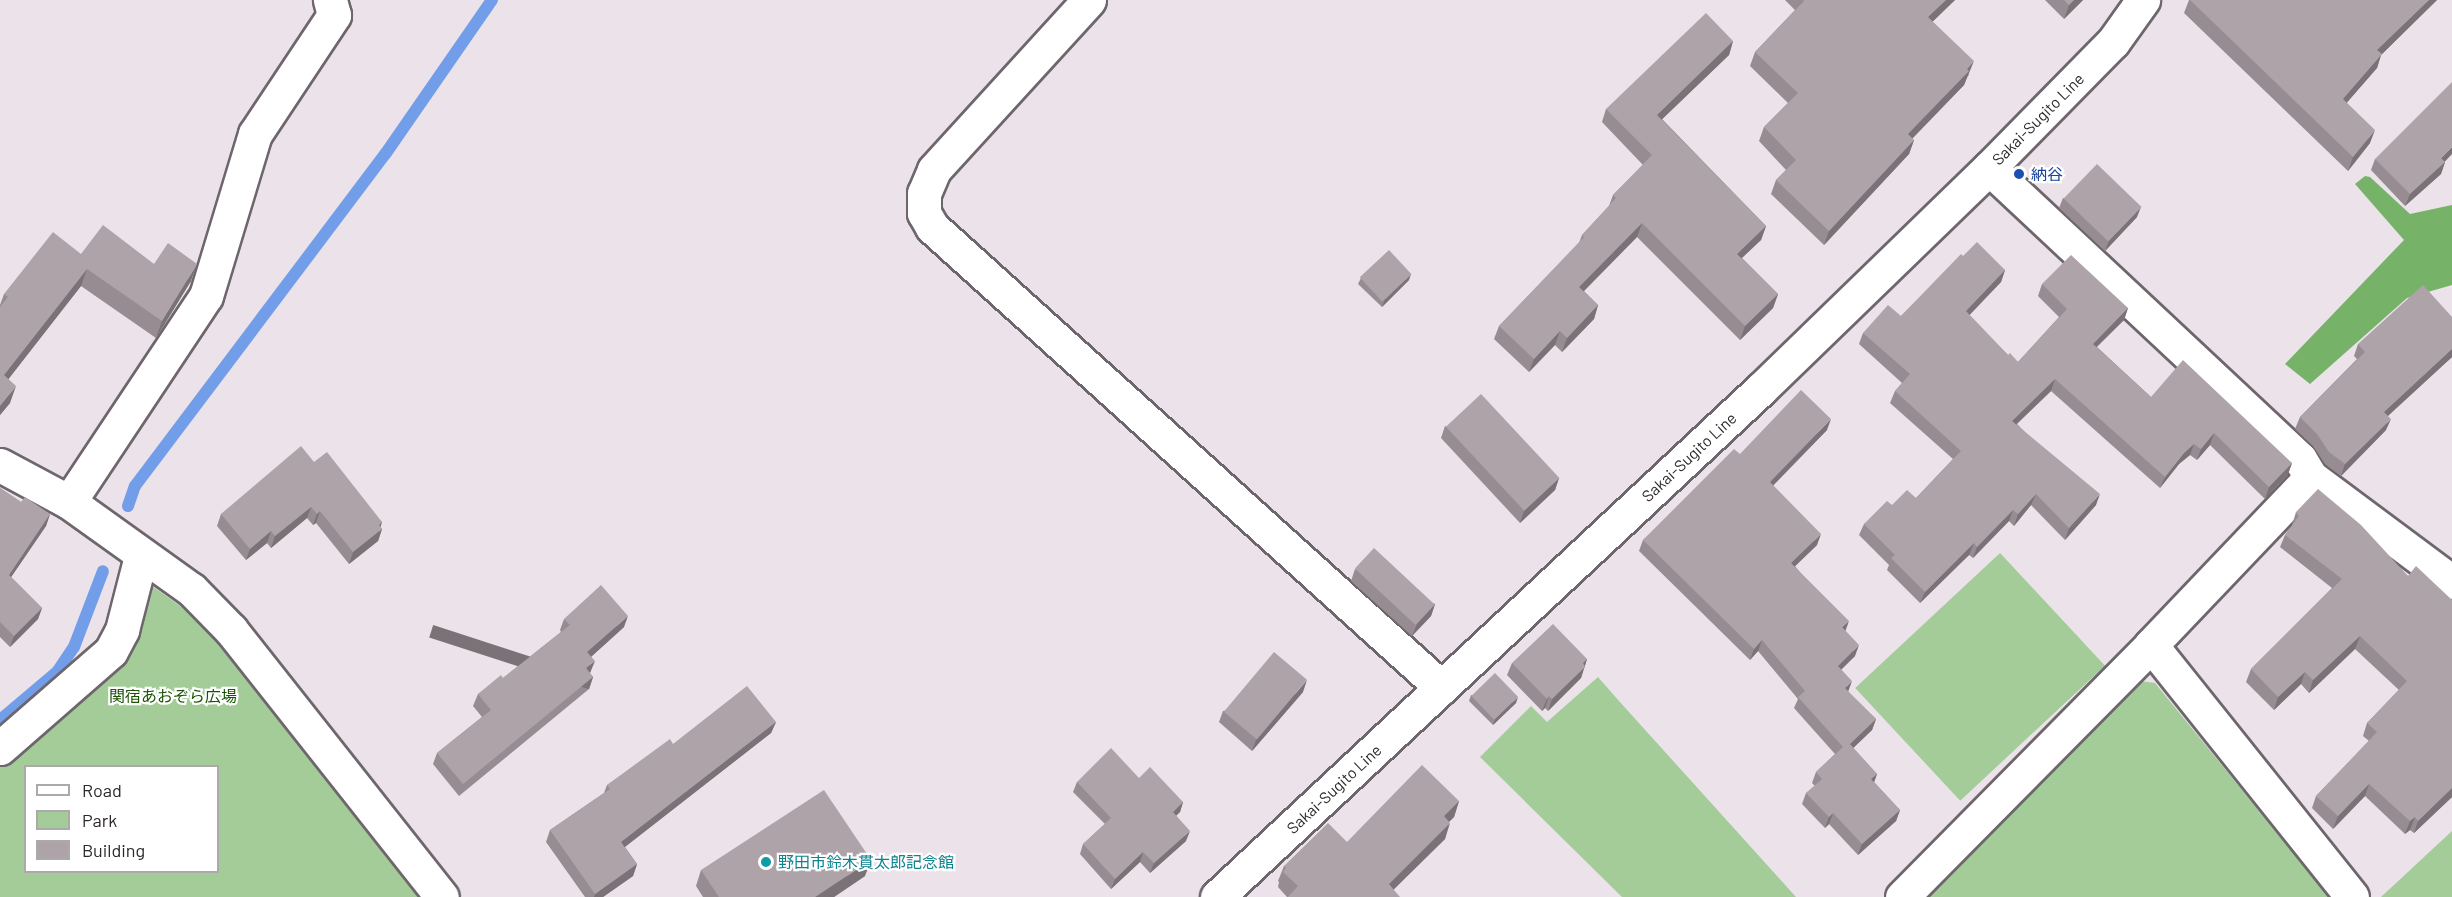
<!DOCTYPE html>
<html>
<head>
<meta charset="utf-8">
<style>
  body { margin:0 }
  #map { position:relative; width:2452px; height:897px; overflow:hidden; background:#ebe2ea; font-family:Barlow,"Noto Sans JP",sans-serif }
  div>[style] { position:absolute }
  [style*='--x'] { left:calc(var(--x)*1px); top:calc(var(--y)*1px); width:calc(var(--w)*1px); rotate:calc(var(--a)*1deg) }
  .green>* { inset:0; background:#a3cc99; transform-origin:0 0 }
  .forest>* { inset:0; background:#76b267 }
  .stream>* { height:12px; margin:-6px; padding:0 6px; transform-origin:6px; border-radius:6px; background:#729de9 }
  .roads { filter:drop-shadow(2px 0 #6e666d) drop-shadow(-2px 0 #6e666d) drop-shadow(0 2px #6e666d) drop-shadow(0 -2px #6e666d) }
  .minor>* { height:33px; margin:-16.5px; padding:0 16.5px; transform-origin:16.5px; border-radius:16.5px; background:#fff }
  .major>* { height:33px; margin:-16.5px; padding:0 16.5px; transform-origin:16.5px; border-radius:16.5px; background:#fff }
  .wall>* { inset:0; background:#968c91 }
  .shaded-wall>* { inset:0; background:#7a7276; transform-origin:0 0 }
  .building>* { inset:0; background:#aea3a9; transform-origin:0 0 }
  .dots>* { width:16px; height:16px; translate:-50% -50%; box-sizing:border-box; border:3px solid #fff; border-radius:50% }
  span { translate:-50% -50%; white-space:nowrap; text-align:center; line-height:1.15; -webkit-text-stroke:4.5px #fff; paint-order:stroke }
  .street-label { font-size:16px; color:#2c282b }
  .transit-label { font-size:16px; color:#164399 }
  .left { translate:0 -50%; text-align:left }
  .park-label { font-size:16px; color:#195303 }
  .culture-label { font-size:16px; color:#0d838f }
  .legend { position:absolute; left:24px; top:765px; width:195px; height:108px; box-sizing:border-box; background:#fff; border:2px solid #aba9aa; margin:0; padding:8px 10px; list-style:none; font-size:18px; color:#2c282b }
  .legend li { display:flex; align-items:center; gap:12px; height:30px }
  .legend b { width:30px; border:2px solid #aba9aa }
</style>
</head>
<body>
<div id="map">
  <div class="green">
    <div style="left:2000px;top:553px;width:154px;height:198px;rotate:47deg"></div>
    <div style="clip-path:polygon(evenodd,152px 586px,183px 608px,216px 639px,420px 897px,0 897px,0 757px,142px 591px,152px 586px,26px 766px,218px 766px,218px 872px,26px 872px,26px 766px)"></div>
    <div style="clip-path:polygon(1598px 677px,1619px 701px,1796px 897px,1622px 897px,1480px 757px,1531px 706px,1547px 722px)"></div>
    <div style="clip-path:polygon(2139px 681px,2155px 683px,2329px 897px,1923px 897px)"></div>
    <div style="clip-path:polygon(2452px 831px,2452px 897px,2381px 897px)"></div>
  </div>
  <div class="forest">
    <div style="clip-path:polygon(2365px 176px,2370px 177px,2410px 214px,2452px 205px,2452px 285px,2407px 298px,2310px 384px,2285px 364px,2404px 240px,2355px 184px)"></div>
  </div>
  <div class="stream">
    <div style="--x:128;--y:506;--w:21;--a:-71"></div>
    <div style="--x:135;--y:486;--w:417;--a:-53"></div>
    <div style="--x:386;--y:153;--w:186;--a:-55.3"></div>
    <div style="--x:0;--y:720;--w:75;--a:-40.1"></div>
    <div style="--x:57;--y:672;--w:30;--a:-56"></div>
    <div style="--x:74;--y:647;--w:81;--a:-69.1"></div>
  </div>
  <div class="roads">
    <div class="minor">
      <div style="--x:1089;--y:0;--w:230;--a:132.4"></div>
      <div style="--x:934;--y:170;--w:25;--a:113"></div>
      <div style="--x:924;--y:193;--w:20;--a:90"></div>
      <div style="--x:924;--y:213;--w:16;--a:60"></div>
      <div style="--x:932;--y:227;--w:687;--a:42.11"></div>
      <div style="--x:1989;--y:168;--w:426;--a:43.1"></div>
      <div style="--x:2300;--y:459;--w:21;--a:59"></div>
      <div style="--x:2311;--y:477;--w:176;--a:36.7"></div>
      <div style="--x:0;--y:465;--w:78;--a:28.2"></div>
      <div style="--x:69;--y:502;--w:151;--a:35.6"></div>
      <div style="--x:192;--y:590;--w:56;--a:45.7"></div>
      <div style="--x:231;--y:630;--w:340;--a:51.7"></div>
      <div style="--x:69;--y:502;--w:247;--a:-56.4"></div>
      <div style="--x:206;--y:296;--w:169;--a:-73.2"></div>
      <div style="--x:255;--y:134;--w:143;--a:-56.4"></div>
      <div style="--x:334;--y:15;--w:16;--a:-105"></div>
      <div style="--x:2151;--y:645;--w:322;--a:51.4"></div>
      <div style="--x:0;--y:748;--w:147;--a:-41.1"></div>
      <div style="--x:111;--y:651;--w:24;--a:-62"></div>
      <div style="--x:122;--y:630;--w:76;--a:-75.6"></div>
      <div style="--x:1902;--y:897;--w:354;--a:-45.3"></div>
      <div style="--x:2151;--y:645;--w:232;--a:-46.4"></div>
    </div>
    <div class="major">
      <div style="--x:1217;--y:897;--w:744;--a:-43.04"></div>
      <div style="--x:1761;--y:389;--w:318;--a:-44.1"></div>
      <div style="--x:1989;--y:168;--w:177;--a:-45.5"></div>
      <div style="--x:2113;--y:42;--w:52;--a:-54.5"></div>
    </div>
  </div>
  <div class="wall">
    <div style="clip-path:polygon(1785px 0,1955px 0,1932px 22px,1969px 75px,1967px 77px,1964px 85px,1912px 139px,1914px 140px,1909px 154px,1824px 245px,1771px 194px,1776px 180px,1786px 170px,1759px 141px,1764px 127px,1788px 103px,1750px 66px,1755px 52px,1795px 10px)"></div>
    <div style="clip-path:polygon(2045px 0,2083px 0,2064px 19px)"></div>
    <div style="clip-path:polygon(2189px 0,2437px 0,2381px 55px,2377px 68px,2346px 103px,2370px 143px,2348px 171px,2184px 13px)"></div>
    <div style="clip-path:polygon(1733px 41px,1729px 55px,1662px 119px,1766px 226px,1761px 240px,1742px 258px,1778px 294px,1773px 308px,1740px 340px,1637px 237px,1584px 291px,1598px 305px,1594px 319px,1562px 352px,1555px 345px,1529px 372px,1494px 339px,1499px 326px,1579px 243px,1582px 235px,1609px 206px,1613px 195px,1643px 165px,1602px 122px,1606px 109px)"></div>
    <div style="clip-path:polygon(2375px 159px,2445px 162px,2441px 174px,2405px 206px,2371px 170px)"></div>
    <div style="clip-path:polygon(2063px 198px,2137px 217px,2105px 251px,2059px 208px)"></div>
    <div style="clip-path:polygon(81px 254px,154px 264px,191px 281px,156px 338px,81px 286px,8px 379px,10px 403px,0 415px,0 305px,4px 294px)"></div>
    <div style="clip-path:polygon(1963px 256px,2005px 270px,2001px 282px,1969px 315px,2008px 355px,2018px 362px,2059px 317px,2038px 296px,2042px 284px,2128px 308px,2124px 320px,2097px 347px,2151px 397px,2292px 463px,2288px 474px,2265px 499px,2210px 445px,2197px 460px,2190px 455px,2179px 464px,2160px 488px,2051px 391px,2017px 424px,2096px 505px,2065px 540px,2031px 505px,2014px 526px,2009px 521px,1973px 558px,1969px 555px,1920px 603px,1887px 570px,1889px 565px,1859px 535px,1864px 524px,1892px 505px,1916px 498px,1953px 459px,1890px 403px,1895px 391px,1902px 383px,1859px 344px,1863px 333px,1901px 316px)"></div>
    <div style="clip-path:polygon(1361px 278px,1409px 280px,1382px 307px,1358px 284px)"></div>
    <div style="clip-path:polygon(2452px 317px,2452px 357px,2388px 416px,2386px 430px,2341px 476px,2325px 464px,2313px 446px,2295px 429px,2300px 417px,2357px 359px,2354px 356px,2358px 344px)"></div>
    <div style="clip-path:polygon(1445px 426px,1559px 478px,1555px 490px,1520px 523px,1441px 438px)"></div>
    <div style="clip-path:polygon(1827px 430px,1773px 485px,1817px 545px,1795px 566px,1845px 630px,1855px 656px,1841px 669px,1848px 692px,1876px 719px,1872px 730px,1853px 748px,1877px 774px,1874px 782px,1900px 810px,1896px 821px,1858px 855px,1829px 824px,1825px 828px,1802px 804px,1806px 793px,1815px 786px,1812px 783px,1816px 772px,1835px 754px,1794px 708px,1798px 699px,1758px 651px,1750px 660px,1639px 551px,1643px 540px,1740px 454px)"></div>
    <div style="clip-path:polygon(314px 462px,382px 522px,380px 527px,382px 529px,378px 541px,349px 564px,316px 523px,313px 525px,307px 518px,271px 548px,267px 543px,246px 560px,217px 526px,221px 514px)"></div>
    <div style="clip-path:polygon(0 488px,21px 502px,50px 514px,46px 526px,11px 577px,42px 608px,38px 619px,10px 647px,0 637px)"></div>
    <div style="clip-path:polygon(2296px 512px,2408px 576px,2452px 600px,2452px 797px,2414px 833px,2410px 830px,2405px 834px,2365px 796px,2333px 829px,2312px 808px,2316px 796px,2369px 741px,2363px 736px,2367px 723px,2399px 690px,2355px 649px,2309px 693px,2301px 684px,2274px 710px,2246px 682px,2251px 669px,2332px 588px,2280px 547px,2285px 535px,2292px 525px)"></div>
    <div style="clip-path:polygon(1355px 569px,1435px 604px,1431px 616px,1412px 636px,1351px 581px)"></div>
    <div style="clip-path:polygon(564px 619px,624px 627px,591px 657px,590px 673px,593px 677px,589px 689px,459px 796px,433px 764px,437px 753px,482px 717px,473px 706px,478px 694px,503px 678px,561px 632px,560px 630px)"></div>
    <div style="clip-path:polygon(1587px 659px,1581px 678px,1548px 711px,1545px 708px,1542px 711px,1507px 675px,1512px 663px)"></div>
    <div style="clip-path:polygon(1303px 692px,1252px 751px,1219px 722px,1223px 711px)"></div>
    <div style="clip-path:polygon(1471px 695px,1516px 703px,1493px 725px,1469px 701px)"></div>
    <div style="clip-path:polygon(776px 722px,771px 733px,625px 847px,637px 864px,633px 876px,603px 897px,585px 897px,546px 842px,550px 830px,604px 793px,607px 785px,673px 744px)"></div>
    <div style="clip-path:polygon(1139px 778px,1183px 802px,1180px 812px,1176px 815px,1186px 841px,1150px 873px,1140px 862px,1111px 889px,1080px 854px,1083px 844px,1105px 824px,1073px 792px,1077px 782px)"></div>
    <div style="clip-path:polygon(1459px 801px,1454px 817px,1449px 822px,1445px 839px,1393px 890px,1287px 897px,1278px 887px,1279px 882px,1278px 881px,1284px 866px,1347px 842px)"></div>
    <div style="clip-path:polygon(701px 870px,865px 876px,834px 897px,703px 897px,696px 886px)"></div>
  </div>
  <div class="shaded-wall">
    <div style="clip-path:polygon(1946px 0,1955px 0,1923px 31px,1928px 17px)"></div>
    <div style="clip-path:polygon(2074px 0,2083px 0,2064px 19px,2069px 5px)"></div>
    <div style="clip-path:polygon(2429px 0,2437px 0,2381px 55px,2377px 68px,2338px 113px,2343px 99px,2377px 50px)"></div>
    <div style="clip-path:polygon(1733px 41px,1729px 55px,1653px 128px,1657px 115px)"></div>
    <div style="clip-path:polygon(1974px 61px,1964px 85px,1903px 148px,1908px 134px)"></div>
    <div style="clip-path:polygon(2375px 130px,2370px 143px,2348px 171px,2353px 157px)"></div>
    <div style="clip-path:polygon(1914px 140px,1909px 154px,1824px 245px,1829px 231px)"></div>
    <div style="clip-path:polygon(2452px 147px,2452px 154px,2438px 169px,2445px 162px,2441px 174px,2405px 206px,2410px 194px,2441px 158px)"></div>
    <div style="clip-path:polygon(2141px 207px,2137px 217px,2105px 251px,2109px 240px)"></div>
    <div style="clip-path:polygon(1642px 223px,1637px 237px,1574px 301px,1579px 287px)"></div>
    <div style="clip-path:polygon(1766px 226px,1761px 240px,1732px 267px,1737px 254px)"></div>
    <div style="clip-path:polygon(197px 264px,191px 281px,156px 338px,162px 321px)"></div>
    <div style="clip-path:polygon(87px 269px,81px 286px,0 390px,4px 375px)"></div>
    <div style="clip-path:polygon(2005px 270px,2001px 282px,1962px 323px,1966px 311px)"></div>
    <div style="clip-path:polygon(1411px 274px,1409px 280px,1382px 307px,1384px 301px)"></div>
    <div style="clip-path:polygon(1778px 294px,1773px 308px,1740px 340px,1745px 326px)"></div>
    <div style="clip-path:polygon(1598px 305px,1594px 319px,1562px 352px,1567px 338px)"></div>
    <div style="clip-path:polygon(2128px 308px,2124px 320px,2088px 355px,2093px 344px)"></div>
    <div style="clip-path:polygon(1560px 331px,1555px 345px,1529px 372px,1534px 359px)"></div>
    <div style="clip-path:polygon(2452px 349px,2452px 357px,2380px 423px,2384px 412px)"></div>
    <div style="clip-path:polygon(2055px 379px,2051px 391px,2008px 432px,2012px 421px)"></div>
    <div style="clip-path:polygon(16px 386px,10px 403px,0 415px,0 406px)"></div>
    <div style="clip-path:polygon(1831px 419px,1827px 430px,1766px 493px,1770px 482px)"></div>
    <div style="clip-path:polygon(2391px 419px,2386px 430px,2341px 476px,2345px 464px)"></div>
    <div style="clip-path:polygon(2214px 433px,2210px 445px,2197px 460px,2201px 449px)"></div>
    <div style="clip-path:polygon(2194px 444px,2190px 455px,2179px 464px,2160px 488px,2165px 477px,2184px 453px)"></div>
    <div style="clip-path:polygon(2292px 463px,2288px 474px,2265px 499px,2269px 487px)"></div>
    <div style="clip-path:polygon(1559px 478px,1555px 490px,1520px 523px,1524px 511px)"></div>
    <div style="clip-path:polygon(2036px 494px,2031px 505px,2014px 526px,2018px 514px)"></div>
    <div style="clip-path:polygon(2100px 494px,2096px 505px,2065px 540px,2069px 528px)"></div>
    <div style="clip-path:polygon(311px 507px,307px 518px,271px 548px,275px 536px)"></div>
    <div style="clip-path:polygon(2013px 510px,2009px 521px,1973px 558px,1977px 547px)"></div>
    <div style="clip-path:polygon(320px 511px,316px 523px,313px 525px,317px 514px)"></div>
    <div style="clip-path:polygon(50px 514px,46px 526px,5px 586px,9px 575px)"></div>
    <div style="clip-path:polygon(382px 522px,379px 532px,382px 529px,378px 541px,349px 564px,353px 552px)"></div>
    <div style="clip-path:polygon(271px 531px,267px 543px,246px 560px,250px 549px)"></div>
    <div style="clip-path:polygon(1821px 534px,1817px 545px,1787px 574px,1791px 563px)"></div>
    <div style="clip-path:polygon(1974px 543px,1969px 555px,1920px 603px,1925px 592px)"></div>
    <div style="clip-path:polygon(1435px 604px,1431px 616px,1412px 636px,1417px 624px)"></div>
    <div style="clip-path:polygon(42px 608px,38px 619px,10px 647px,14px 636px)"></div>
    <div style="clip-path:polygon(628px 616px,624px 627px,583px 664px,587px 652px)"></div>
    <div style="clip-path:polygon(1849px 621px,1845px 632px,1842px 627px)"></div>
    <div style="clip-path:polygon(2360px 636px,2355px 649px,2309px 693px,2313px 680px)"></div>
    <div style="clip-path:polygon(1762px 640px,1758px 651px,1750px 660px,1754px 649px)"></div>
    <div style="clip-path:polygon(1859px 645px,1855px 656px,1834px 677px,1838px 666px)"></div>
    <div style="clip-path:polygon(1587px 659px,1581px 678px,1548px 711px,1552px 699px)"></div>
    <div style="clip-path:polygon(595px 661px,590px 673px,586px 668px)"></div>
    <div style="clip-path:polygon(2305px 672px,2301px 684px,2274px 710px,2278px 697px)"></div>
    <div style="left:593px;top:677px;width:13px;height:168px;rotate:108deg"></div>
    <div style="clip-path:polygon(1307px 680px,1303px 692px,1252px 751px,1256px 740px)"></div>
    <div style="clip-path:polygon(1852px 681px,1848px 692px,1845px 688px)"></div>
    <div style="clip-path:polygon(1549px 696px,1545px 708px,1542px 711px,1547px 699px)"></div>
    <div style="clip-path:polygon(1518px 697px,1516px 703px,1493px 725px,1495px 719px)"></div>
    <div style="clip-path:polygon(1876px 719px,1872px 730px,1846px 755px,1850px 744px)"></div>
    <div style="clip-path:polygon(776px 722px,771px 733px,617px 853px,621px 842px)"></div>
    <div style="clip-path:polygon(1877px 774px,1873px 785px,1871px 779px)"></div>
    <div style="clip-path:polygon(2369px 784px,2365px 796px,2333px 829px,2338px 816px)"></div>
    <div style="clip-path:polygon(2452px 788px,2452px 797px,2414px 833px,2418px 821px)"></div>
    <div style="clip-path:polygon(1459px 801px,1454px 817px,1438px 832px,1444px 816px)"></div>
    <div style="clip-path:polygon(1183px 802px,1180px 812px,1170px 822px,1173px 812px)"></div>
    <div style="clip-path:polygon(1900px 810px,1896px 821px,1858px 855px,1862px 844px)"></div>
    <div style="clip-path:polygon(1833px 813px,1829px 824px,1825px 828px,1829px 817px)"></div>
    <div style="clip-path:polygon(2415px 817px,2410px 830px,2405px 834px,2410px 821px)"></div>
    <div style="clip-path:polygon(1450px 823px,1445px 839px,1386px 897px,1389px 884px)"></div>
    <div style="clip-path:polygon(1190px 831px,1186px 841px,1150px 873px,1154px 863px)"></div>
    <div style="clip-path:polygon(1143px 852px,1140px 862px,1111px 889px,1115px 879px)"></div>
    <div style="clip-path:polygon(871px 860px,865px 876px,834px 897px,815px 897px)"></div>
    <div style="clip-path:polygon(637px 864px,633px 876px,603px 897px,594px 897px,595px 894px)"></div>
  </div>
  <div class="building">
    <div style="clip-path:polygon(1803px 0,1946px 0,1928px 17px,1974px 61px,1967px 69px,1969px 71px,1908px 134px,1914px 140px,1829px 231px,1776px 180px,1796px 160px,1764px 127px,1798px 93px,1755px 52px,1804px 1px)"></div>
    <div style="clip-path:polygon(2064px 0,2074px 0,2069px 5px)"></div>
    <div style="clip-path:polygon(2190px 0,2429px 0,2377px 50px,2382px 54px,2343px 99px,2375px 130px,2353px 157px)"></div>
    <div style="clip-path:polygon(1706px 13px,1733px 41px,1657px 115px,1766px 226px,1737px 254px,1778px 294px,1745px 326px,1642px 223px,1579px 287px,1598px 305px,1567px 338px,1560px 331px,1534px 359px,1499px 326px,1584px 237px,1582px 235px,1616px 198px,1613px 195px,1652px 155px,1606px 109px)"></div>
    <div style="clip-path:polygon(2452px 82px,2452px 147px,2441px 158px,2445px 162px,2410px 194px,2375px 159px)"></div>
    <div style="left:2097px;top:164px;width:62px;height:48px;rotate:44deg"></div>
    <div style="clip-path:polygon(103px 225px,154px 264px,168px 243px,197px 264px,162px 321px,87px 269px,4px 375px,16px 386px,0 406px,0 307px,8px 297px,4px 294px,53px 232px,81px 254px)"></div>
    <div style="clip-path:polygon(1977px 242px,2005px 270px,1966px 311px,2008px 355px,2010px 353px,2018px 362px,2067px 309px,2042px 284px,2071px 255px,2128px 308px,2093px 344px,2151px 397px,2183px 360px,2292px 463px,2269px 487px,2214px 433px,2201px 449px,2194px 444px,2184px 453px,2165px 477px,2055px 379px,2012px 421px,2100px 494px,2069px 528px,2036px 494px,2018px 514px,2013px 510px,1977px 547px,1974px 543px,1925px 592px,1891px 558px,1895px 555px,1864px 524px,1887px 501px,1892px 505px,1907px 490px,1916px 498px,1961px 451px,1895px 391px,1910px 374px,1863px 333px,1888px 305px,1901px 316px,1961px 254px,1963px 256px)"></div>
    <div style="left:1389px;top:250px;width:33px;height:40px;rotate:47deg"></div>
    <div style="clip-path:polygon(2423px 285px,2452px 317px,2452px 349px,2384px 412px,2391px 419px,2345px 464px,2329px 452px,2317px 434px,2300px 417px,2365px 352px,2358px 344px)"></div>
    <div style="clip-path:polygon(1801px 390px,1831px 419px,1770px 482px,1821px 534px,1791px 563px,1849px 621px,1842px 627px,1859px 645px,1838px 666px,1852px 681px,1845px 688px,1876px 719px,1850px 744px,1877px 774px,1871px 779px,1900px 810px,1862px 844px,1833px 813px,1829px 817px,1806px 793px,1822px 779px,1816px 772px,1843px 747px,1798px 697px,1805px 691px,1762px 640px,1754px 649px,1643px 540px,1734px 449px,1740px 454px)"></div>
    <div style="left:1481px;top:394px;width:115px;height:48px;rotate:47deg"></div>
    <div style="clip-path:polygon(301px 446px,314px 462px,327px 452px,382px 522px,379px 525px,382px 529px,353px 552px,320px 511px,317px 514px,311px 507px,275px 536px,271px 531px,250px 549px,221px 514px)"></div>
    <div style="clip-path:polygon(0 488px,21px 502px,25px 497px,50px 514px,9px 575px,42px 608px,14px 636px,0 622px)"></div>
    <div style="clip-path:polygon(2318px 489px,2361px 525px,2408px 576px,2416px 566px,2452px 600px,2452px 788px,2418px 821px,2415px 817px,2410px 821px,2369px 784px,2338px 816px,2316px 796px,2377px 732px,2367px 723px,2407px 681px,2360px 636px,2313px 680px,2305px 672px,2278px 697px,2251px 669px,2342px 579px,2285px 535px,2299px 516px,2296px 512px)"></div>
    <div style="left:1374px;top:548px;width:83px;height:28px;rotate:43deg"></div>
    <div style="clip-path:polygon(601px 585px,628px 616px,587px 652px,595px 661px,586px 668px,593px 677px,463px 784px,437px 753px,491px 710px,478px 694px,501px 675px,503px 678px,570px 625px,564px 619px)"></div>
    <div style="clip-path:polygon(1553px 624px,1587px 659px,1583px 663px,1585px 667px,1552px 699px,1549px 696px,1547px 699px,1512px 663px)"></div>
    <div style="left:1274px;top:652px;width:43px;height:78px;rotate:40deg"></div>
    <div style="left:1495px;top:673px;width:33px;height:33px;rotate:46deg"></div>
    <div style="clip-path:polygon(747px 686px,776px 722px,621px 842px,637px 864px,595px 894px,550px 830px,610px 789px,607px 785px,670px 739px,673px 744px)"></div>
    <div style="clip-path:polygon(1111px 748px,1139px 778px,1150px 767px,1183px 802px,1173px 812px,1190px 831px,1154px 863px,1143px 852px,1115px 879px,1083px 844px,1111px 818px,1077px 782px)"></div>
    <div style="clip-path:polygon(1422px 765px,1459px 801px,1444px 816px,1450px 823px,1389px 884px,1400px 897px,1288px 897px,1298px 886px,1283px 872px,1286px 868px,1284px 866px,1328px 823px,1347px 842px)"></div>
    <div style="clip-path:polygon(824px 790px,871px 860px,815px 897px,719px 897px,701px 870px)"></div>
  </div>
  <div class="dots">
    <div style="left:2019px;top:174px;background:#1a4fb4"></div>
    <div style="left:766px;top:862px;background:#0f9aa8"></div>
  </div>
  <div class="street-label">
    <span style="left:2038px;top:119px;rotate:-45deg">Sakai-Sugito Line</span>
    <span style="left:1689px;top:457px;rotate:-43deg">Sakai-Sugito Line</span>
    <span style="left:1334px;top:789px;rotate:-43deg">Sakai-Sugito Line</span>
  </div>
  <div class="transit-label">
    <span class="left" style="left:2031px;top:174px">納谷</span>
  </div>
  <div class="park-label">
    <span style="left:173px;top:696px">関宿あおぞら広場</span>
  </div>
  <div class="culture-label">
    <span class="left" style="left:778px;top:862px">野田市鈴木貫太郎記念館</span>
  </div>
  <ul class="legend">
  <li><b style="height:8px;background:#fff"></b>Road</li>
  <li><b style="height:16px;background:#a3cc99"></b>Park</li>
  <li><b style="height:16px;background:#aea3a9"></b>Building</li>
  </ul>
</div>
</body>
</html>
